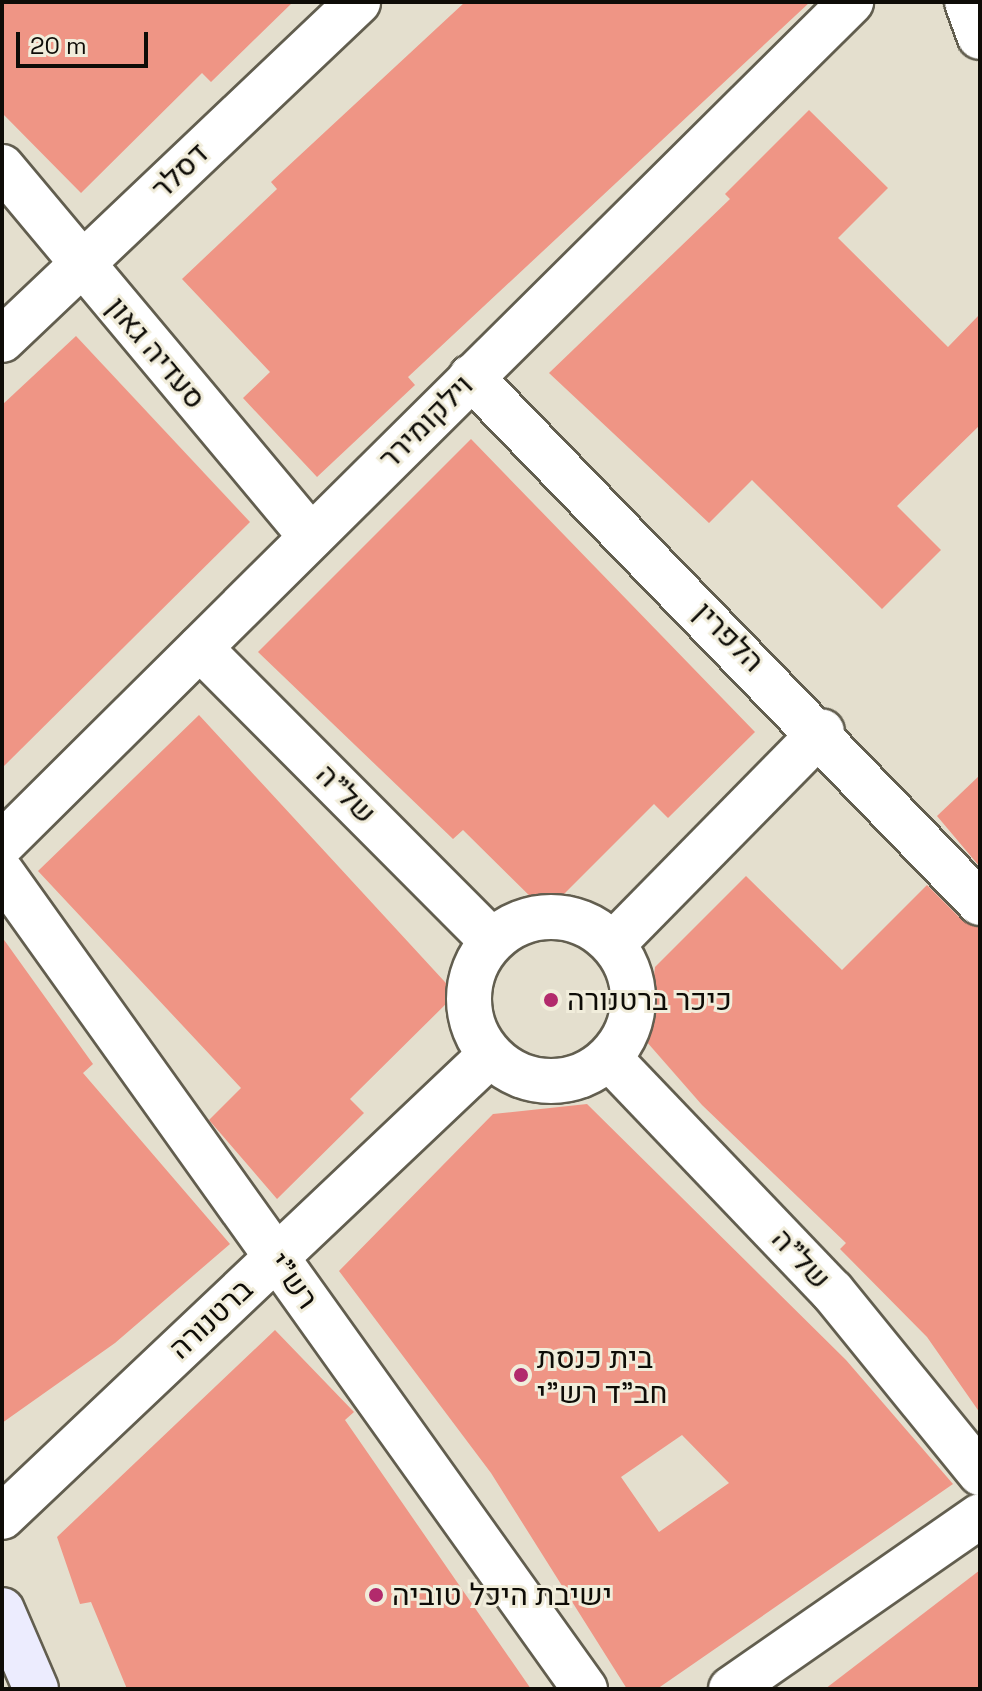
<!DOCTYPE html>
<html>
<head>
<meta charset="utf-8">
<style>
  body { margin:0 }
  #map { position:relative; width:982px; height:1691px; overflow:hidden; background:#e4dfce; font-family:"Space Grotesk",Heebo,sans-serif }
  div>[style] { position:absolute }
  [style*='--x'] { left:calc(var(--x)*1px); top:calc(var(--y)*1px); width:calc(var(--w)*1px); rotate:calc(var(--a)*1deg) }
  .building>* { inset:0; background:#ef9585 }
  .roads { filter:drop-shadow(2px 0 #625e4f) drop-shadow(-2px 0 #625e4f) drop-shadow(0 2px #625e4f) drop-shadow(0 -2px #625e4f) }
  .street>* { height:44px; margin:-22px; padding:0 22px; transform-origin:22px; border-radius:22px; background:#fff }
  .street>.ring { margin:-22px; padding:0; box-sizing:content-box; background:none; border:44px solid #fff; border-radius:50% }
  .secondary>* { height:44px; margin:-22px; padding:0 22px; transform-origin:22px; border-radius:22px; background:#ececfe }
  .dots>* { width:22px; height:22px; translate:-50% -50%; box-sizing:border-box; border:4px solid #f1eddb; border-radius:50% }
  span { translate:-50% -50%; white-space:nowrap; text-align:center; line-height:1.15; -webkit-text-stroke:6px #f1eddb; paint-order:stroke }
  .street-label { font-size:30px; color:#0e0c07 }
  .poi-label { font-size:30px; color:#0e0c07 }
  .left { translate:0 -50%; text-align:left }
  .frame { position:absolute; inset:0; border:4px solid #0e0c07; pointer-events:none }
  .scale { position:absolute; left:16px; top:32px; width:132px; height:36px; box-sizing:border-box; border:4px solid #0e0c07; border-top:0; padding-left:10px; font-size:24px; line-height:28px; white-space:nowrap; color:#0e0c07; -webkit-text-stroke:6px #f1eddb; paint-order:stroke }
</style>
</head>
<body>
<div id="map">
  <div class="building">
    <div style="clip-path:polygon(2px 2px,293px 2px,211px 82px,202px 73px,81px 193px,2px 113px)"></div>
    <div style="clip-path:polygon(465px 2px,810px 2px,408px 377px,415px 385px,317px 477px,243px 398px,270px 372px,182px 279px,277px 189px,271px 182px)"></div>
    <div style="clip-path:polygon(809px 110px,888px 188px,838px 238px,948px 347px,980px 314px,980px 425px,897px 506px,941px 550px,882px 609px,752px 480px,709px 523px,549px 373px,730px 199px,725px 194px)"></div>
    <div style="clip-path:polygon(76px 336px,250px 522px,2px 768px,2px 405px)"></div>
    <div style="clip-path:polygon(471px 439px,755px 732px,668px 818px,654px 804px,546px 912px,463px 830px,453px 839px,258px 652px)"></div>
    <div style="clip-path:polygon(199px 715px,456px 994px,350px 1099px,364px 1113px,277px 1199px,209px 1120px,241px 1088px,38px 871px)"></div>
    <div style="clip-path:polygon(980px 775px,980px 867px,937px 816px)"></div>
    <div style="clip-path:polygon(746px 876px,842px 970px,927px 885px,963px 921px,980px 927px,980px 1413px,927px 1337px,840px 1249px,846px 1243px,702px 1105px,646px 1041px,655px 967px)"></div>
    <div style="clip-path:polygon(2px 937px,93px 1064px,83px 1073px,230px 1244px,115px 1343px,2px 1423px)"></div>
    <div style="clip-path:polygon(evenodd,587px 1104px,846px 1360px,953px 1484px,657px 1689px,627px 1689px,491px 1473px,339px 1271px,493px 1114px,587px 1104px,682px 1435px,729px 1483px,659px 1532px,621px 1477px,682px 1435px)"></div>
    <div style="clip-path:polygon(275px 1330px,354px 1412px,345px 1420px,531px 1689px,127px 1689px,91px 1602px,80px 1604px,57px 1537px)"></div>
    <div style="clip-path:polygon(980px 1570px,980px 1689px,825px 1689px)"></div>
  </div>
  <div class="roads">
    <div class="street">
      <div style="--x:967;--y:2;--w:37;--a:70"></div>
      <div style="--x:2;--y:167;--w:482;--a:50.1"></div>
      <div style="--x:2;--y:340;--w:491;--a:-43.5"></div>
      <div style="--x:471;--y:377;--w:732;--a:45.94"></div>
      <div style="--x:200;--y:648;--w:414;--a:45.1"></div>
      <div style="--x:2;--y:844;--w:1196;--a:-44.76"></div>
      <div style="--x:2;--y:873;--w:1003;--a:54.46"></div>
      <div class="ring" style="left:469px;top:917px;width:120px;height:120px"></div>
      <div style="--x:613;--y:944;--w:298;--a:-45.5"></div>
      <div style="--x:609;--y:1058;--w:323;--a:46.3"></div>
      <div style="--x:832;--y:1291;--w:235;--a:50.9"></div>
      <div style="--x:2;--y:1517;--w:672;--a:-43.43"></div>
      <div style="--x:731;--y:1689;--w:303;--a:-34.8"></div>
    </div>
    <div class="secondary">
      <div style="--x:2;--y:1610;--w:86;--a:66.7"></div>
    </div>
  </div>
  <div class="dots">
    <div style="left:551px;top:1000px;background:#b22a6c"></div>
    <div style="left:521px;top:1375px;background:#b22a6c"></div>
    <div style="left:376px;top:1595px;background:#b22a6c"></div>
  </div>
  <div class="street-label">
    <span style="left:180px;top:171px;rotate:-44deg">דסלר</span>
    <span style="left:156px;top:353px;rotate:50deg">סעדיה גאון</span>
    <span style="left:426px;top:422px;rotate:-45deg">וילקומירר</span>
    <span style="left:729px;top:637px;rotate:45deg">הלפרין</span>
    <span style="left:346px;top:794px;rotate:45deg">של"ה</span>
    <span style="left:801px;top:1259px;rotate:47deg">של"ה</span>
    <span style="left:293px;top:1281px;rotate:54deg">רש"י</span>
    <span style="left:211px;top:1319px;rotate:-43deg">ברטנורה</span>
  </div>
  <div class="poi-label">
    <span class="left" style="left:567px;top:1000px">כיכר ברטנורה</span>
    <span class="left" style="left:537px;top:1375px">בית כנסת<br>חב"ד רש"י</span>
    <span class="left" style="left:392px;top:1595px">ישיבת היכל טוביה</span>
  </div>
  <div class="frame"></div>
  <div class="scale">20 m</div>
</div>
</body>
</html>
